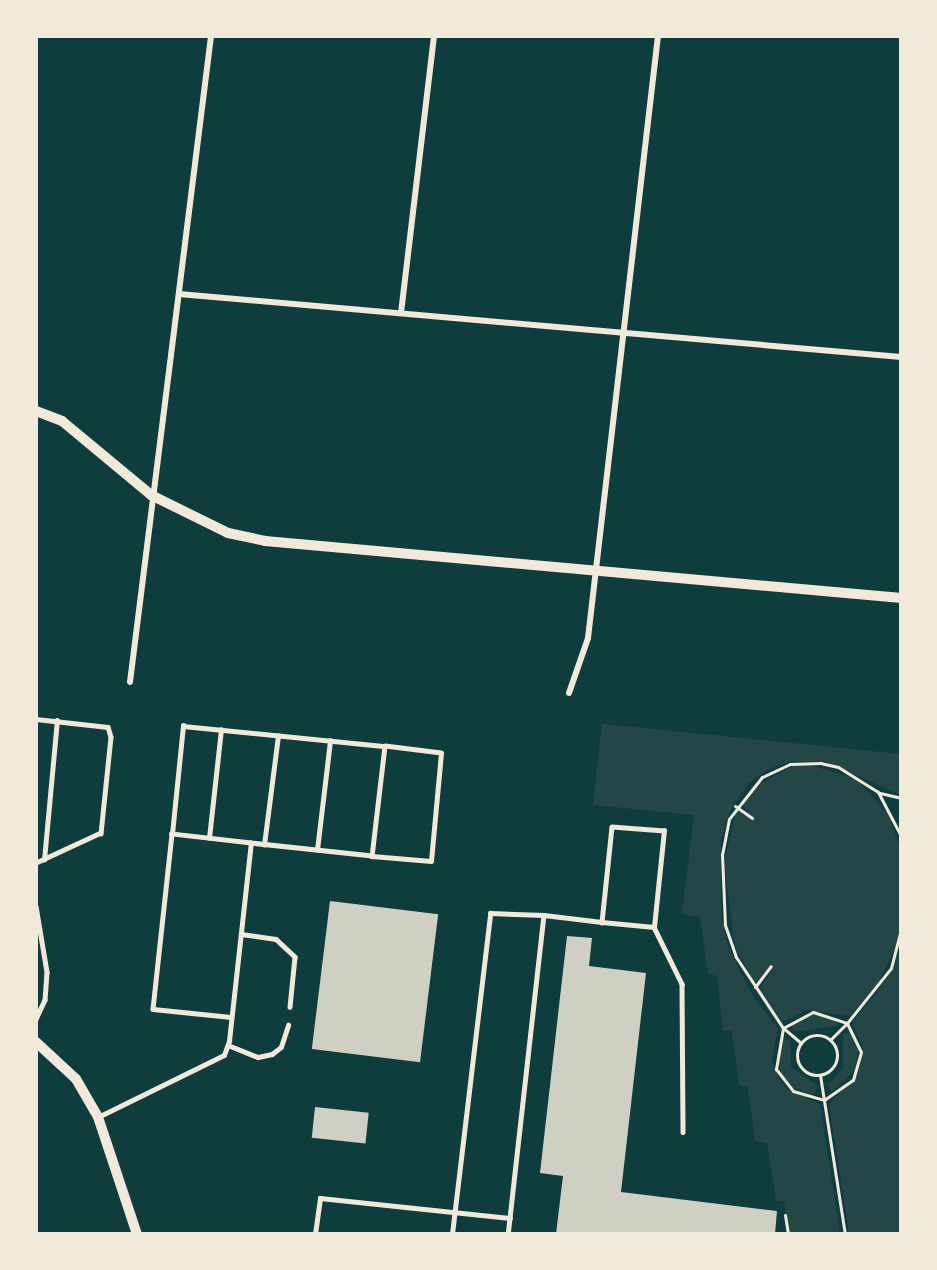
<!DOCTYPE html>
<html>
<head>
<meta charset="utf-8">
<style>
  body { margin:0 }
  #map { position:relative; width:937px; height:1270px; overflow:hidden; background:#0f3d3e; font-family:"Titillium Web",sans-serif }
  div>[style] { position:absolute }
  [style*='--x'] { left:calc(var(--x)*1px); top:calc(var(--y)*1px); width:calc(var(--w)*1px); rotate:calc(var(--a)*1deg) }
  .green>* { inset:0; background:#244646 }
  .building>* { inset:0; background:#cfcfc3; transform-origin:0 0 }
  .path>* { height:3px; margin:-1.5px; padding:0 1.5px; transform-origin:1.5px; border-radius:1.5px; background:#f1e9da }
  .path>.ring { margin:-1.5px; padding:0; box-sizing:content-box; background:none; border:3px solid #f1e9da; border-radius:50% }
  .service>* { height:4.5px; margin:-2.25px; padding:0 2.25px; transform-origin:2.25px; border-radius:2.25px; background:#f1e9da }
  .minor>* { height:6px; margin:-3px; padding:0 3px; transform-origin:3px; border-radius:3px; background:#f1e9da }
  .tertiary>* { height:10px; margin:-5px; padding:0 5px; transform-origin:5px; border-radius:5px; background:#f1e9da }
  span { translate:-50% -50%; white-space:nowrap; text-align:center; line-height:1.15; -webkit-text-stroke:4.5px #f1e9da; paint-order:stroke }
  .frame { position:absolute; inset:0; border:38px solid #f1e9da; pointer-events:none }
</style>
</head>
<body>
<div id="map">
  <div class="green">
    <div style="clip-path:polygon(602px 724px,901px 754px,901px 795px,824px 761px,790px 762px,769px 769px,748px 784px,731px 809px,721px 840px,721px 914px,729px 949px,754px 998px,778px 1028px,772px 1059px,778px 1077px,785px 1088px,820px 1104px,840px 1234px,789px 1234px,784px 1201px,776px 1201px,767px 1143px,755px 1141px,748px 1087px,739px 1086px,732px 1031px,723px 1031px,717px 976px,708px 974px,700px 917px,682px 914px,694px 815px,593px 805px)"></div>
    <div style="clip-path:polygon(810px 765px,856px 779px,888px 814px,901px 850px,901px 936px,878px 984px,850px 1016px,807px 1010px,782px 1022px,757px 993px,774px 967px,755px 983px,735px 947px,724px 864px,736px 810px,754px 817px,740px 803px,752px 788px,792px 766px)"></div>
    <div style="clip-path:polygon(901px 948px,901px 1234px,849px 1234px,829px 1104px,858px 1075px,863px 1047px,852px 1022px,877px 993px)"></div>
    <div style="clip-path:polygon(817px 1014px,835px 1018px,838px 1026px,793px 1032px,791px 1026px,798px 1019px)"></div>
    <div style="clip-path:polygon(850px 1032px,858px 1045px,857px 1068px,832px 1092px,827px 1085px,843px 1068px,843px 1034px)"></div>
    <div style="clip-path:polygon(782px 1038px,790px 1040px,791px 1067px,818px 1086px,813px 1096px,792px 1087px,781px 1074px,777px 1055px)"></div>
  </div>
  <div class="building">
    <div style="left:330px;top:901px;width:109px;height:149px;rotate:7deg"></div>
    <div style="clip-path:polygon(567px 936px,592px 938px,589px 966px,646px 973px,621px 1192px,777px 1211px,775px 1234px,556px 1234px,563px 1176px,540px 1173px)"></div>
    <div style="left:315px;top:1107px;width:54px;height:31px;rotate:6deg"></div>
  </div>
  <div class="path">
    <div style="--x:880;--y:793;--w:22;--a:13"></div>
    <div style="--x:735;--y:806;--w:21;--a:35"></div>
    <div style="--x:901;--y:836;--w:50;--a:-117.6"></div>
    <div style="--x:878;--y:792;--w:47;--a:-148"></div>
    <div style="--x:838;--y:767;--w:17;--a:-167"></div>
    <div style="--x:821;--y:763;--w:31;--a:178"></div>
    <div style="--x:790;--y:764;--w:31;--a:155"></div>
    <div style="--x:762;--y:777;--w:53;--a:128.2"></div>
    <div style="--x:729;--y:819;--w:36;--a:101"></div>
    <div style="--x:722;--y:854;--w:71;--a:87.6"></div>
    <div style="--x:725;--y:925;--w:34;--a:71"></div>
    <div style="--x:736;--y:957;--w:85;--a:56.5"></div>
    <div style="--x:783;--y:1028;--w:42;--a:99.7"></div>
    <div style="--x:776;--y:1069;--w:28;--a:52"></div>
    <div style="--x:793;--y:1091;--w:32;--a:16"></div>
    <div style="--x:824;--y:1100;--w:35;--a:-35"></div>
    <div style="--x:853;--y:1080;--w:29;--a:-74"></div>
    <div style="--x:861;--y:1052;--w:32;--a:-116"></div>
    <div style="--x:847;--y:1023;--w:70;--a:-51.3"></div>
    <div style="--x:891;--y:968;--w:40;--a:-75.6"></div>
    <div style="--x:755;--y:987;--w:26;--a:-53"></div>
    <div class="ring" style="left:797px;top:1035px;width:37px;height:37px"></div>
    <div style="--x:801;--y:1043;--w:23;--a:-140"></div>
    <div style="--x:783;--y:1028;--w:34;--a:-28"></div>
    <div style="--x:813;--y:1012;--w:36;--a:18"></div>
    <div style="--x:847;--y:1023;--w:24;--a:135"></div>
    <div style="--x:820;--y:1075;--w:161;--a:81.1"></div>
    <div style="--x:785;--y:1215;--w:19;--a:81"></div>
  </div>
  <div class="service">
    <div style="--x:36;--y:719;--w:72;--a:6.3"></div>
    <div style="--x:108;--y:727;--w:10;--a:73"></div>
    <div style="--x:111;--y:737;--w:97;--a:95.9"></div>
    <div style="--x:101;--y:833;--w:72;--a:155.2"></div>
    <div style="--x:172;--y:834;--w:109;--a:-84.2"></div>
    <div style="--x:183;--y:726;--w:203;--a:5.7"></div>
    <div style="--x:385;--y:746;--w:111;--a:96.7"></div>
    <div style="--x:372;--y:856;--w:122;--a:-173.9"></div>
    <div style="--x:209;--y:838;--w:109;--a:-83.7"></div>
    <div style="--x:264;--y:845;--w:110;--a:-82.7"></div>
    <div style="--x:317;--y:850;--w:110;--a:-83.2"></div>
    <div style="--x:372;--y:856;--w:59;--a:4.8"></div>
    <div style="--x:431;--y:861;--w:108;--a:-84.7"></div>
    <div style="--x:441;--y:753;--w:56;--a:-172.9"></div>
    <div style="--x:44;--y:860;--w:140;--a:-84.7"></div>
    <div style="--x:36;--y:906;--w:67;--a:80.5"></div>
    <div style="--x:47;--y:972;--w:28;--a:94"></div>
    <div style="--x:45;--y:1000;--w:21;--a:115"></div>
    <div style="--x:544;--y:915;--w:58;--a:6.9"></div>
    <div style="--x:602;--y:922;--w:52;--a:5.5"></div>
    <div style="--x:654;--y:927;--w:97;--a:-84.1"></div>
    <div style="--x:664;--y:831;--w:52;--a:-175.6"></div>
    <div style="--x:612;--y:827;--w:96;--a:96"></div>
    <div style="--x:654;--y:927;--w:64;--a:63.8"></div>
    <div style="--x:682;--y:984;--w:148;--a:89.6"></div>
    <div style="--x:241;--y:934;--w:35;--a:8"></div>
    <div style="--x:276;--y:939;--w:26;--a:43"></div>
    <div style="--x:295;--y:957;--w:50;--a:95.7"></div>
    <div style="--x:228;--y:1045;--w:32;--a:22"></div>
    <div style="--x:258;--y:1057;--w:14;--a:-12"></div>
    <div style="--x:272;--y:1054;--w:11;--a:-38"></div>
    <div style="--x:281;--y:1047;--w:23;--a:-72"></div>
    <div style="--x:98;--y:1117;--w:140;--a:-26.2"></div>
    <div style="--x:224;--y:1055;--w:15;--a:-70"></div>
    <div style="--x:229;--y:1041;--w:199;--a:-83.7"></div>
    <div style="--x:251;--y:843;--w:80;--a:-173.5"></div>
    <div style="--x:172;--y:834;--w:176;--a:96.2"></div>
    <div style="--x:153;--y:1009;--w:78;--a:5.9"></div>
    <div style="--x:315;--y:1234;--w:36;--a:-82"></div>
    <div style="--x:320;--y:1198;--w:191;--a:6"></div>
    <div style="--x:452;--y:1234;--w:323;--a:-83.2"></div>
    <div style="--x:490;--y:913;--w:54;--a:2.1"></div>
    <div style="--x:544;--y:915;--w:321;--a:96.4"></div>
  </div>
  <div class="minor">
    <div style="--x:179;--y:294;--w:725;--a:4.99"></div>
    <div style="--x:401;--y:313;--w:279;--a:-83.2"></div>
    <div style="--x:130;--y:682;--w:651;--a:-82.85"></div>
    <div style="--x:569;--y:693;--w:58;--a:-70.9"></div>
    <div style="--x:588;--y:638;--w:606;--a:-83.37"></div>
  </div>
  <div class="tertiary">
    <div style="--x:36;--y:411;--w:28;--a:21"></div>
    <div style="--x:62;--y:421;--w:116;--a:39.7"></div>
    <div style="--x:151;--y:495;--w:86;--a:26.3"></div>
    <div style="--x:228;--y:533;--w:38;--a:12"></div>
    <div style="--x:265;--y:541;--w:639;--a:5.12"></div>
    <div style="--x:36;--y:1042;--w:54;--a:42.8"></div>
    <div style="--x:76;--y:1079;--w:44;--a:59.9"></div>
    <div style="--x:98;--y:1117;--w:123;--a:71.6"></div>
  </div>
  <div class="frame"></div>
</div>
</body>
</html>
